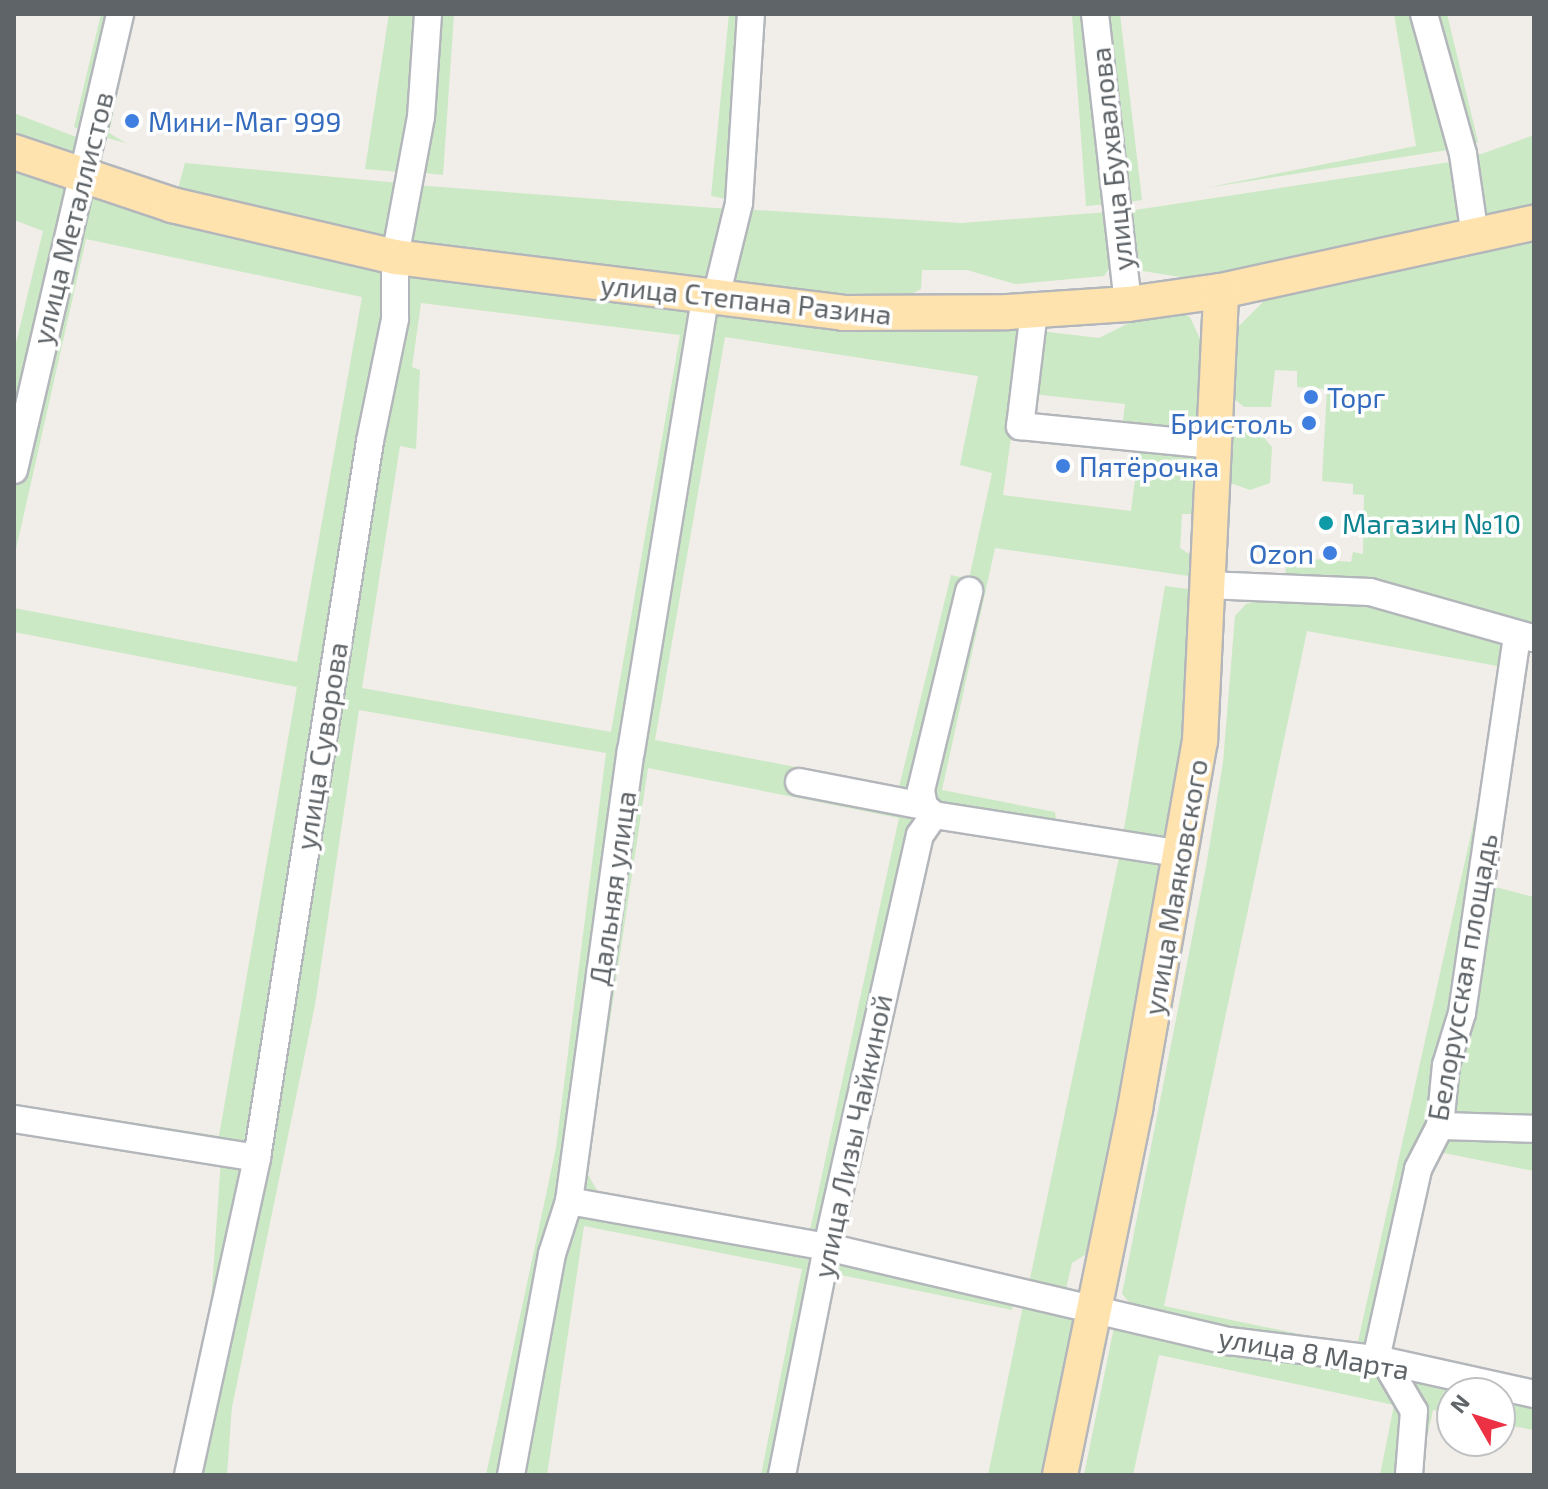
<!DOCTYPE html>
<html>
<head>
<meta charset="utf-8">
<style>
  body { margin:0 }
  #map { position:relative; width:1548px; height:1489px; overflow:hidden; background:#f1ede8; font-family:"Exo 2",sans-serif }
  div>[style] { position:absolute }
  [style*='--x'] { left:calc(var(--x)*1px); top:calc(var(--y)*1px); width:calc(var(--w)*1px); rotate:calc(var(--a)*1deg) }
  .green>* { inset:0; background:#cbe9c4; transform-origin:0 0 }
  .roads { filter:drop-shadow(2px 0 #b3b6ba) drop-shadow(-2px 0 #b3b6ba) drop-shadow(0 2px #b3b6ba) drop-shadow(0 -2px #b3b6ba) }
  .minor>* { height:26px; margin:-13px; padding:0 13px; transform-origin:13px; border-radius:13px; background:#fff }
  .major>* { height:34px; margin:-17px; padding:0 17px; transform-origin:17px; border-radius:17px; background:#ffe3af }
  .dots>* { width:22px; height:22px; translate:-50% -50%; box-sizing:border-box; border:4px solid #fff; border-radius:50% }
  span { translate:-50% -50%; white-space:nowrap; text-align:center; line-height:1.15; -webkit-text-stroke:7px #fff; paint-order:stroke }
  .shop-label { font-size:28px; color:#366cbe }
  .left { translate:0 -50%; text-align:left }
  .right { translate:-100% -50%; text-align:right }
  .street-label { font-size:28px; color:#5f6468 }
  .culture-label { font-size:28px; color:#0d838f }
  .frame { position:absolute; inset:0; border:16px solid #5f6468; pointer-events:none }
  .north { position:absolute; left:1436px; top:1377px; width:80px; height:80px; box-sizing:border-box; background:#fff; border:2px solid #bfc1c3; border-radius:50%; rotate:309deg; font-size:22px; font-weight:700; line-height:32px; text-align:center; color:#5f6468 }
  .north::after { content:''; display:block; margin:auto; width:28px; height:36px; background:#ed3144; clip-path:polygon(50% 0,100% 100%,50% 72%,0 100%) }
</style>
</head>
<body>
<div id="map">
  <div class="green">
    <div style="clip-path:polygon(101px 14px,114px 14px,87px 133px,74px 127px)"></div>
    <div style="clip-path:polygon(126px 14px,135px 14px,109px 133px,126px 143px,99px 136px)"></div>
    <div style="clip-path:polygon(389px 14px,421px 14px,412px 117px,400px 172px,365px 169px)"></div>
    <div style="clip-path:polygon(436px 14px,454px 14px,443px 175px,416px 172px)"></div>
    <div style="clip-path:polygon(729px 14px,744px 14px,732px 200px,711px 196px)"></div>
    <div style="clip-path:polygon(1072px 14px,1089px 14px,1108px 204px,1086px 206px)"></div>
    <div style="clip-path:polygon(1104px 14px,1120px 14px,1142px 200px,1121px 203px)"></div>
    <div style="clip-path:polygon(1394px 14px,1417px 14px,1454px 149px,1205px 188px,1416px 146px)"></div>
    <div style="clip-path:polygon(1429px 14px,1447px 14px,1478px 142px,1468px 147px)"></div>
    <div style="clip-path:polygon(14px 113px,84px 140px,75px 162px,14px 142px)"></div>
    <div style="clip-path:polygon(1534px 135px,1534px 214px,1480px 217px,1470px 158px)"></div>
    <div style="clip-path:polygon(1457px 161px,1463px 229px,1200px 280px,1136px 270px,1122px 212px)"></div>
    <div style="clip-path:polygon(14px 163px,68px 181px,14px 443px,14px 351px,43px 231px,14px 220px)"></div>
    <div style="clip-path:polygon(185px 163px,399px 183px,387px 234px,375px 243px,176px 196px)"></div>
    <div style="clip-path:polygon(414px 185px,729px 209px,701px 290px,412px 250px,406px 236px)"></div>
    <div style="clip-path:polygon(95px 190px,389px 267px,389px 321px,250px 1153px,14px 1115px,14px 1104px,219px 1136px,297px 687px,14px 632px,14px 608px,297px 662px,362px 297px,86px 239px,14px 558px,14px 489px,58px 295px,87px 195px)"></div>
    <div style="clip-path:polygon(742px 209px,961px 223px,1109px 212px,1112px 265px,1104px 276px,1015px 284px,967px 270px,922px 270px,921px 289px,887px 306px,726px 292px)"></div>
    <div style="clip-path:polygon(1534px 234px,1534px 626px,1285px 576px,1287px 557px,1351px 562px,1353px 552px,1363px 554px,1364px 495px,1353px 494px,1353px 484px,1322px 481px,1327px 389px,1297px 387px,1297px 371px,1275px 370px,1271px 407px,1244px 407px,1227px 393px,1228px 345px,1237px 328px,1276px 289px)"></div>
    <div style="clip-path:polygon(evenodd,405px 269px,688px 307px,695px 319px,563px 1204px,503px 1475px,486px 1475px,556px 1148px,606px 753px,359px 710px,315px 1005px,218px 1475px,195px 1475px,405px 269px,421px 303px,680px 335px,611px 732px,362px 688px,400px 446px,416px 449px,420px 370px,412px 367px,421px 303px)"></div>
    <div style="clip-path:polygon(evenodd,714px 309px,1026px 329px,1003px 495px,1131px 511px,1139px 448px,1202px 451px,1199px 503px,1191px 514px,1182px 514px,1180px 548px,1197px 559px,1196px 577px,995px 548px,942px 790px,1055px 812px,1056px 820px,1115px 829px,1113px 838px,919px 810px,822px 1240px,587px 1200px,576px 1187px,633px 766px,714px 309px,725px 337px,978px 376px,960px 465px,992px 473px,969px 579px,951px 575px,899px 787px,655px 740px,725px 337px,714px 309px,648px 768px,899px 818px,809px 1235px,601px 1197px,587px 1173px,648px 768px)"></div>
    <div style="clip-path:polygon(1176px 311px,1190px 317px,1204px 348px,1203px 436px,1122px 429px,1125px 404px,1032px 394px,1040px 331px,1099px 338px,1145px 315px)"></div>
    <div style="clip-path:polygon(1244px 431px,1260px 433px,1272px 447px,1270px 483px,1250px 490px,1225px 481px,1225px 442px)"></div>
    <div style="clip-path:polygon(1165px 586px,1196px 590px,1174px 844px,1122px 841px)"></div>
    <div style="clip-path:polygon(evenodd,1265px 598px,1361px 604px,1508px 647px,1454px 1011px,1439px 1064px,1432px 1122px,1410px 1165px,1372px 1338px,1357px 1346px,1234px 1333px,1131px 1304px,1122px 1294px,1206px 867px,1223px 763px,1235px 616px,1246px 604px,1265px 598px,1307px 631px,1508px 668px,1357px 1346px,1164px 1306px,1307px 631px)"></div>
    <div style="clip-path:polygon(1121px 848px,1172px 862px,1097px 1247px,1072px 1263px,1066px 1289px,1073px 1295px,1028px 1288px)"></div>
    <div style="clip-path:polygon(1484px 884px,1534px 897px,1534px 1171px,1434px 1151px)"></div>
    <div style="left:221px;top:1160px;width:28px;height:321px;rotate:4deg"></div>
    <div style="clip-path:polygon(583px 1210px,819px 1252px,776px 1475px,761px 1475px,802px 1269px,584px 1226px,547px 1475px,518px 1475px,569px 1219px)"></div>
    <div style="clip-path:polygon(831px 1254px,1015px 1295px,1012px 1310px,836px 1274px,796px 1475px,787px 1475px)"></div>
    <div style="clip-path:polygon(1025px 1296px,1082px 1321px,1049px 1475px,988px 1475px)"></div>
    <div style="clip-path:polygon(1114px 1327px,1374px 1366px,1409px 1412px,1405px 1475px,1380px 1475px,1394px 1405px,1159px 1355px,1133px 1475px,1084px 1475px)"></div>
    <div style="clip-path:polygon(1395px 1371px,1500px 1393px,1452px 1393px,1452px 1414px,1433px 1410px,1419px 1475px)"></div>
    <div style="clip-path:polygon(1500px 1393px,1534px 1400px,1534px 1430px,1500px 1424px)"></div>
  </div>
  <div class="roads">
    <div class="minor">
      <div style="--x:1095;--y:14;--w:292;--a:83.5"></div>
      <div style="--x:1424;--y:14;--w:145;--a:74.4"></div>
      <div style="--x:1463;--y:154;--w:83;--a:81.7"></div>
      <div style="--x:715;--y:301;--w:101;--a:-76.2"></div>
      <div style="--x:739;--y:203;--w:189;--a:-86.4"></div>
      <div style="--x:1034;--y:311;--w:116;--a:96.9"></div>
      <div style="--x:1020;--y:426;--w:194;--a:5.6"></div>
      <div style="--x:14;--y:470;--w:468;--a:-76.9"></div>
      <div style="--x:1207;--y:585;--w:163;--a:2.5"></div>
      <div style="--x:1370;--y:592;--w:169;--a:15.8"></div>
      <div style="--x:799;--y:782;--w:127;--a:10.9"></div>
      <div style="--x:934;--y:815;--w:252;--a:8.9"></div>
      <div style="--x:14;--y:1119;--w:246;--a:9.1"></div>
      <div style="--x:1440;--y:1126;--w:94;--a:1.8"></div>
      <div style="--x:569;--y:1201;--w:262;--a:10.1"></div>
      <div style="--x:827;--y:1247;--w:413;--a:13.2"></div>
      <div style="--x:1229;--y:1341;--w:148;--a:7"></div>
      <div style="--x:1376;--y:1359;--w:162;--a:12.5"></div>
      <div style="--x:1376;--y:1359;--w:195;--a:-77.5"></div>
      <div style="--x:1418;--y:1169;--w:48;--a:-62.9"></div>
      <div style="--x:1440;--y:1126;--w:61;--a:-84.4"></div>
      <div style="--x:1446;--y:1065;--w:54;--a:-72.9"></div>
      <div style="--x:1462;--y:1013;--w:381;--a:-81.7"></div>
      <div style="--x:1387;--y:1365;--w:53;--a:59.6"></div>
      <div style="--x:1414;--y:1411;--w:64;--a:94.5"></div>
      <div style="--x:188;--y:1475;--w:324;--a:-77.7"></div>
      <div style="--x:257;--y:1158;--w:726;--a:-81.04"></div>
      <div style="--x:370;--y:441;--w:125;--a:-78.4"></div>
      <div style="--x:395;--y:319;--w:62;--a:-90"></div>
      <div style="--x:395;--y:257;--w:142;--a:-79.5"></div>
      <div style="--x:421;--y:117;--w:103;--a:-86.1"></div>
      <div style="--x:511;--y:1475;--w:225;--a:-79.5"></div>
      <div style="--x:552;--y:1254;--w:56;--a:-72.2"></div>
      <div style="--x:569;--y:1201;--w:454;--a:-82.2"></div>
      <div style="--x:631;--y:751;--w:457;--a:-80.7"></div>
      <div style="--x:782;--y:1475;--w:232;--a:-78.8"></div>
      <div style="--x:827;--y:1247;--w:422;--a:-77.3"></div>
      <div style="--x:920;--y:835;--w:24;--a:-55"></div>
      <div style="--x:934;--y:815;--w:13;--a:-138"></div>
      <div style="--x:924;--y:806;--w:16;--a:-101"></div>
      <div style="--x:921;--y:790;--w:205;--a:-76.4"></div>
    </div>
    <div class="major">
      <div style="--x:14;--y:152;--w:167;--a:18.5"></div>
      <div style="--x:172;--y:205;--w:229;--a:13.1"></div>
      <div style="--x:395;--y:257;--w:451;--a:7.1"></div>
      <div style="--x:843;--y:313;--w:165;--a:-0.3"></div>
      <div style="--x:1008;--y:312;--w:120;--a:-3.8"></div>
      <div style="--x:1128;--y:304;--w:94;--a:-8"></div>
      <div style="--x:1221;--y:291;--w:320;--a:-12.3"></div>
      <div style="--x:1060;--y:1475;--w:374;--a:-78.4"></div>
      <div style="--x:1135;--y:1109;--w:374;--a:-80"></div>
      <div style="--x:1200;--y:741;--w:450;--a:-87.3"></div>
    </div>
  </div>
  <div class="dots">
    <div style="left:132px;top:121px;background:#3f7fe0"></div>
    <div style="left:1311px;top:397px;background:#3f7fe0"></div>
    <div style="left:1309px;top:423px;background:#3f7fe0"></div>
    <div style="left:1063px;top:466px;background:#3f7fe0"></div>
    <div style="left:1326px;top:523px;background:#0f9aa8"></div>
    <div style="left:1330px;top:553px;background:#3f7fe0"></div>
  </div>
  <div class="shop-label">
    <span class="left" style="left:148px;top:121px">Мини-Маг 999</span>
    <span class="left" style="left:1327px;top:397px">Торг</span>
    <span class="right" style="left:1293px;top:423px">Бристоль</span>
    <span class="left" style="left:1079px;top:466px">Пятёрочка</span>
    <span class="right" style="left:1314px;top:553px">Ozon</span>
  </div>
  <div class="street-label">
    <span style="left:1111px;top:159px;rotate:-96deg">улица Бухвалова</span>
    <span style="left:72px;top:218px;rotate:-76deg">улица Металлистов</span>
    <span style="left:746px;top:299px;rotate:6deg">улица Степана Разина</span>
    <span style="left:321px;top:746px;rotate:-81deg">улица Суворова</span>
    <span style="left:1175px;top:887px;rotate:-80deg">улица Маяковского</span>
    <span style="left:612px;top:888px;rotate:-82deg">Дальняя улица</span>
    <span style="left:1462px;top:977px;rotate:-80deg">Белорусская площадь</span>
    <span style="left:852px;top:1136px;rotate:-78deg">улица Лизы Чайкиной</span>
    <span style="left:1314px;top:1353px;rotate:10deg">улица 8 Марта</span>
  </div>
  <div class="culture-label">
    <span class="left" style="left:1342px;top:523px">Магазин №10</span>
  </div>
  <div class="frame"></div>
  <div class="north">N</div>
</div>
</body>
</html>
